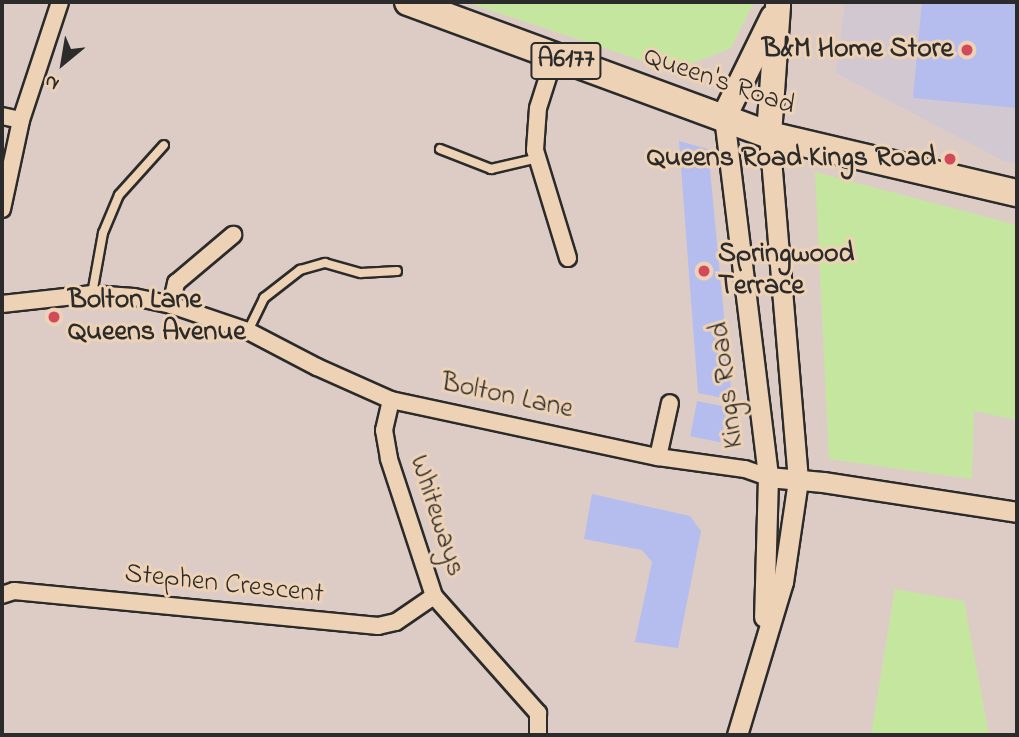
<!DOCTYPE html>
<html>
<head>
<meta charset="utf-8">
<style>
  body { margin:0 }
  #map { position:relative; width:1019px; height:737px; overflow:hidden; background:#ddccc6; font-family:"Indie Flower",sans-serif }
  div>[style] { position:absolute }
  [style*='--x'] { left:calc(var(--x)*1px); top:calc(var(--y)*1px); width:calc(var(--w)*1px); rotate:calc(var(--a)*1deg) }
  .built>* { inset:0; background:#d1c8d2 }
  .green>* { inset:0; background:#c5e69e }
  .building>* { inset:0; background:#b4bdee; transform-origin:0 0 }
  .roads { filter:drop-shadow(2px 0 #2b2b2b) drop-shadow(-2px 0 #2b2b2b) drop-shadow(0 2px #2b2b2b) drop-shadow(0 -2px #2b2b2b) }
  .service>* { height:8px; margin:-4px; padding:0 4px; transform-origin:4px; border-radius:4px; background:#eed2b5 }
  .minor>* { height:16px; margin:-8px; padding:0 8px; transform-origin:8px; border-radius:8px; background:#eed2b5 }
  .tertiary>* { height:19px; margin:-9.5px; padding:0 9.5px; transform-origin:9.5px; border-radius:9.5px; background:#eed2b5 }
  .primary>* { height:24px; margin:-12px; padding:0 12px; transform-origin:12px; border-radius:12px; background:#eed2b5 }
  .trunk>* { height:26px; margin:-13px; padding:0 13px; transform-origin:13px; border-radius:13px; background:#eed2b5 }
  .dots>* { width:19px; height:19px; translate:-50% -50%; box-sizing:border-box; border:4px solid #eed2b5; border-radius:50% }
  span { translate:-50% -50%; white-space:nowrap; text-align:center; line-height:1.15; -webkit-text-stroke:6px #eed2b5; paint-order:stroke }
  .shield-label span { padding:2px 5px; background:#eed2b5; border:2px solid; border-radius:5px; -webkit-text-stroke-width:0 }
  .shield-label { font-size:26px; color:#2b2b2b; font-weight:700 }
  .poi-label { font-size:28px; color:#2b2b2b; font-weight:700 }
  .right { translate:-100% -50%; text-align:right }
  .left { translate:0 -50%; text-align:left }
  .street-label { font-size:28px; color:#2b2b2b }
  .frame { position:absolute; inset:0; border:4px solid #2b2b2b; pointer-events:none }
  .north { position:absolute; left:28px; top:28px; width:70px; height:70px; -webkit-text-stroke:5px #eed2b5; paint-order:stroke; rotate:210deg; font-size:19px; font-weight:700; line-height:28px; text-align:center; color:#2b2b2b }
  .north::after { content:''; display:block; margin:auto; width:24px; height:32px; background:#2b2b2b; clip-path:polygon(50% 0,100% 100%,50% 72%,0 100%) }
</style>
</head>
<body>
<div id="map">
  <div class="built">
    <div style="clip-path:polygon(845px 2px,1017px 2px,1017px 164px,1002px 160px,836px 73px)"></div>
  </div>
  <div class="green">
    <div style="clip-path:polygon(466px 2px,754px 2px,731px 48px,673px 71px)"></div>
    <div style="clip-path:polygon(815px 172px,1017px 225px,1017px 420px,974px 411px,972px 479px,829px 459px)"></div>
    <div style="clip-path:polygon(895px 589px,964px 601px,989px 735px,871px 735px)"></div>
  </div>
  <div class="building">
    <div style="clip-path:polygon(922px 2px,1017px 2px,1017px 108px,913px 98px)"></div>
    <div style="clip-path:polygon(679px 141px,708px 149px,732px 400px,698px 393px)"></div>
    <div style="left:697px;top:401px;width:31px;height:36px;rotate:11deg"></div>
    <div style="clip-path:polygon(592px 494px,690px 516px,701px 531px,678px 648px,635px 642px,652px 562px,642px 550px,584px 539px)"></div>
  </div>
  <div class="roads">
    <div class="service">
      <div style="--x:440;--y:149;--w:55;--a:21.4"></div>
      <div style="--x:491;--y:169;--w:48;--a:-13.2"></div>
      <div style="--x:92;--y:294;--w:62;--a:-79.8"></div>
      <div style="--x:103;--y:233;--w:41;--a:-67.2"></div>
      <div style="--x:119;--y:195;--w:67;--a:-48"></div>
      <div style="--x:248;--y:331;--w:37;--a:-64"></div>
      <div style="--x:264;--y:298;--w:46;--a:-37.9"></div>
      <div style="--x:300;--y:270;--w:26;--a:-16"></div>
      <div style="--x:325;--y:263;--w:37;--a:16"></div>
      <div style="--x:361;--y:273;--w:36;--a:-3"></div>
    </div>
    <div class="minor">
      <div style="--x:554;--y:58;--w:52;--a:107.7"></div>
      <div style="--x:538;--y:108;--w:42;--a:94.1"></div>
      <div style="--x:535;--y:150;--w:113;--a:73"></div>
      <div style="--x:2;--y:116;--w:19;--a:12"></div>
      <div style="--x:2;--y:209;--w:91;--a:-77.9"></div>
      <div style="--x:21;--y:120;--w:124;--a:-71.7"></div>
      <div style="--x:2;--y:304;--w:91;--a:-6.3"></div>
      <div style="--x:92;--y:294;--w:42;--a:4.1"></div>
      <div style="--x:134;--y:297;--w:38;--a:12"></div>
      <div style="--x:171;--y:305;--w:81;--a:18.7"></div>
      <div style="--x:248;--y:331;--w:78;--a:27.6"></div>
      <div style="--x:317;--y:367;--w:81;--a:24"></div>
      <div style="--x:391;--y:400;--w:273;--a:12.1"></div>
      <div style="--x:658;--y:457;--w:88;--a:7.9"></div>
      <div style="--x:745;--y:469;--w:24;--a:19"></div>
      <div style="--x:171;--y:305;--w:23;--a:-77"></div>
      <div style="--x:176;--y:283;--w:75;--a:-40.1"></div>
      <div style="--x:391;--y:400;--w:31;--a:103"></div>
      <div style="--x:384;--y:430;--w:29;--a:80"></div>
      <div style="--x:389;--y:459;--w:144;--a:71.8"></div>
      <div style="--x:434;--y:596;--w:157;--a:48.4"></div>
      <div style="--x:538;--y:713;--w:22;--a:90"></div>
      <div style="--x:658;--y:457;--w:55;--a:-77.5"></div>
      <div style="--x:2;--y:595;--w:13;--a:-18"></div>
      <div style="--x:14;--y:591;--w:366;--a:5.5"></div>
      <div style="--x:378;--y:626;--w:18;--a:-13"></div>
      <div style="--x:396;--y:622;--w:46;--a:-34.4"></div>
    </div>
    <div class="tertiary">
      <div style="--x:724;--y:117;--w:363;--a:83"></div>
      <div style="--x:768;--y:477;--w:140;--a:91.6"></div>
      <div style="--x:768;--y:477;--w:55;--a:5.2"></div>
      <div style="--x:823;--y:482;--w:196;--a:8.8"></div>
      <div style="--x:737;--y:735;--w:160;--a:-73.3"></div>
      <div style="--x:783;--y:582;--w:103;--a:-81.6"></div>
      <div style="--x:798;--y:480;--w:346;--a:-94.8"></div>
    </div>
    <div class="primary">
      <div style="--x:724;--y:117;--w:111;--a:-63.9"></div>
      <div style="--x:769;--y:135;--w:130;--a:-86"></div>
    </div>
    <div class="trunk">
      <div style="--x:408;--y:2;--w:385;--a:20.2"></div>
      <div style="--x:769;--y:135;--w:255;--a:13.2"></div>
    </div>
  </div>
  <div class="dots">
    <div style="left:967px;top:50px;background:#d1495b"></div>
    <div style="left:950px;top:159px;background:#d1495b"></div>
    <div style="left:704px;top:271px;background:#d1495b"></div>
    <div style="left:54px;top:317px;background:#d1495b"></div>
  </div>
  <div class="shield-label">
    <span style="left:566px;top:61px">A6177</span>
  </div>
  <div class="poi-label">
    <span class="right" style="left:953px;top:50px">B&amp;M Home Store</span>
    <span class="right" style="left:936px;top:159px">Queens Road Kings Road</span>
    <span class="left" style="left:718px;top:271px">Springwood<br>Terrace</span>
    <span class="left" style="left:68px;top:317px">Bolton Lane<br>Queens Avenue</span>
  </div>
  <div class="street-label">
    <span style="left:719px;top:82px;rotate:19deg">Queen's Road</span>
    <span style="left:728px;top:385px;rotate:-97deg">Kings Road</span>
    <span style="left:507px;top:397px;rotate:12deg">Bolton Lane</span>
    <span style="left:436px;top:516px;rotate:72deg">Whiteways</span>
    <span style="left:224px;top:585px;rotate:6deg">Stephen Crescent</span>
  </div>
  <div class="frame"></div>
  <div class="north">N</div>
</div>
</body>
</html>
